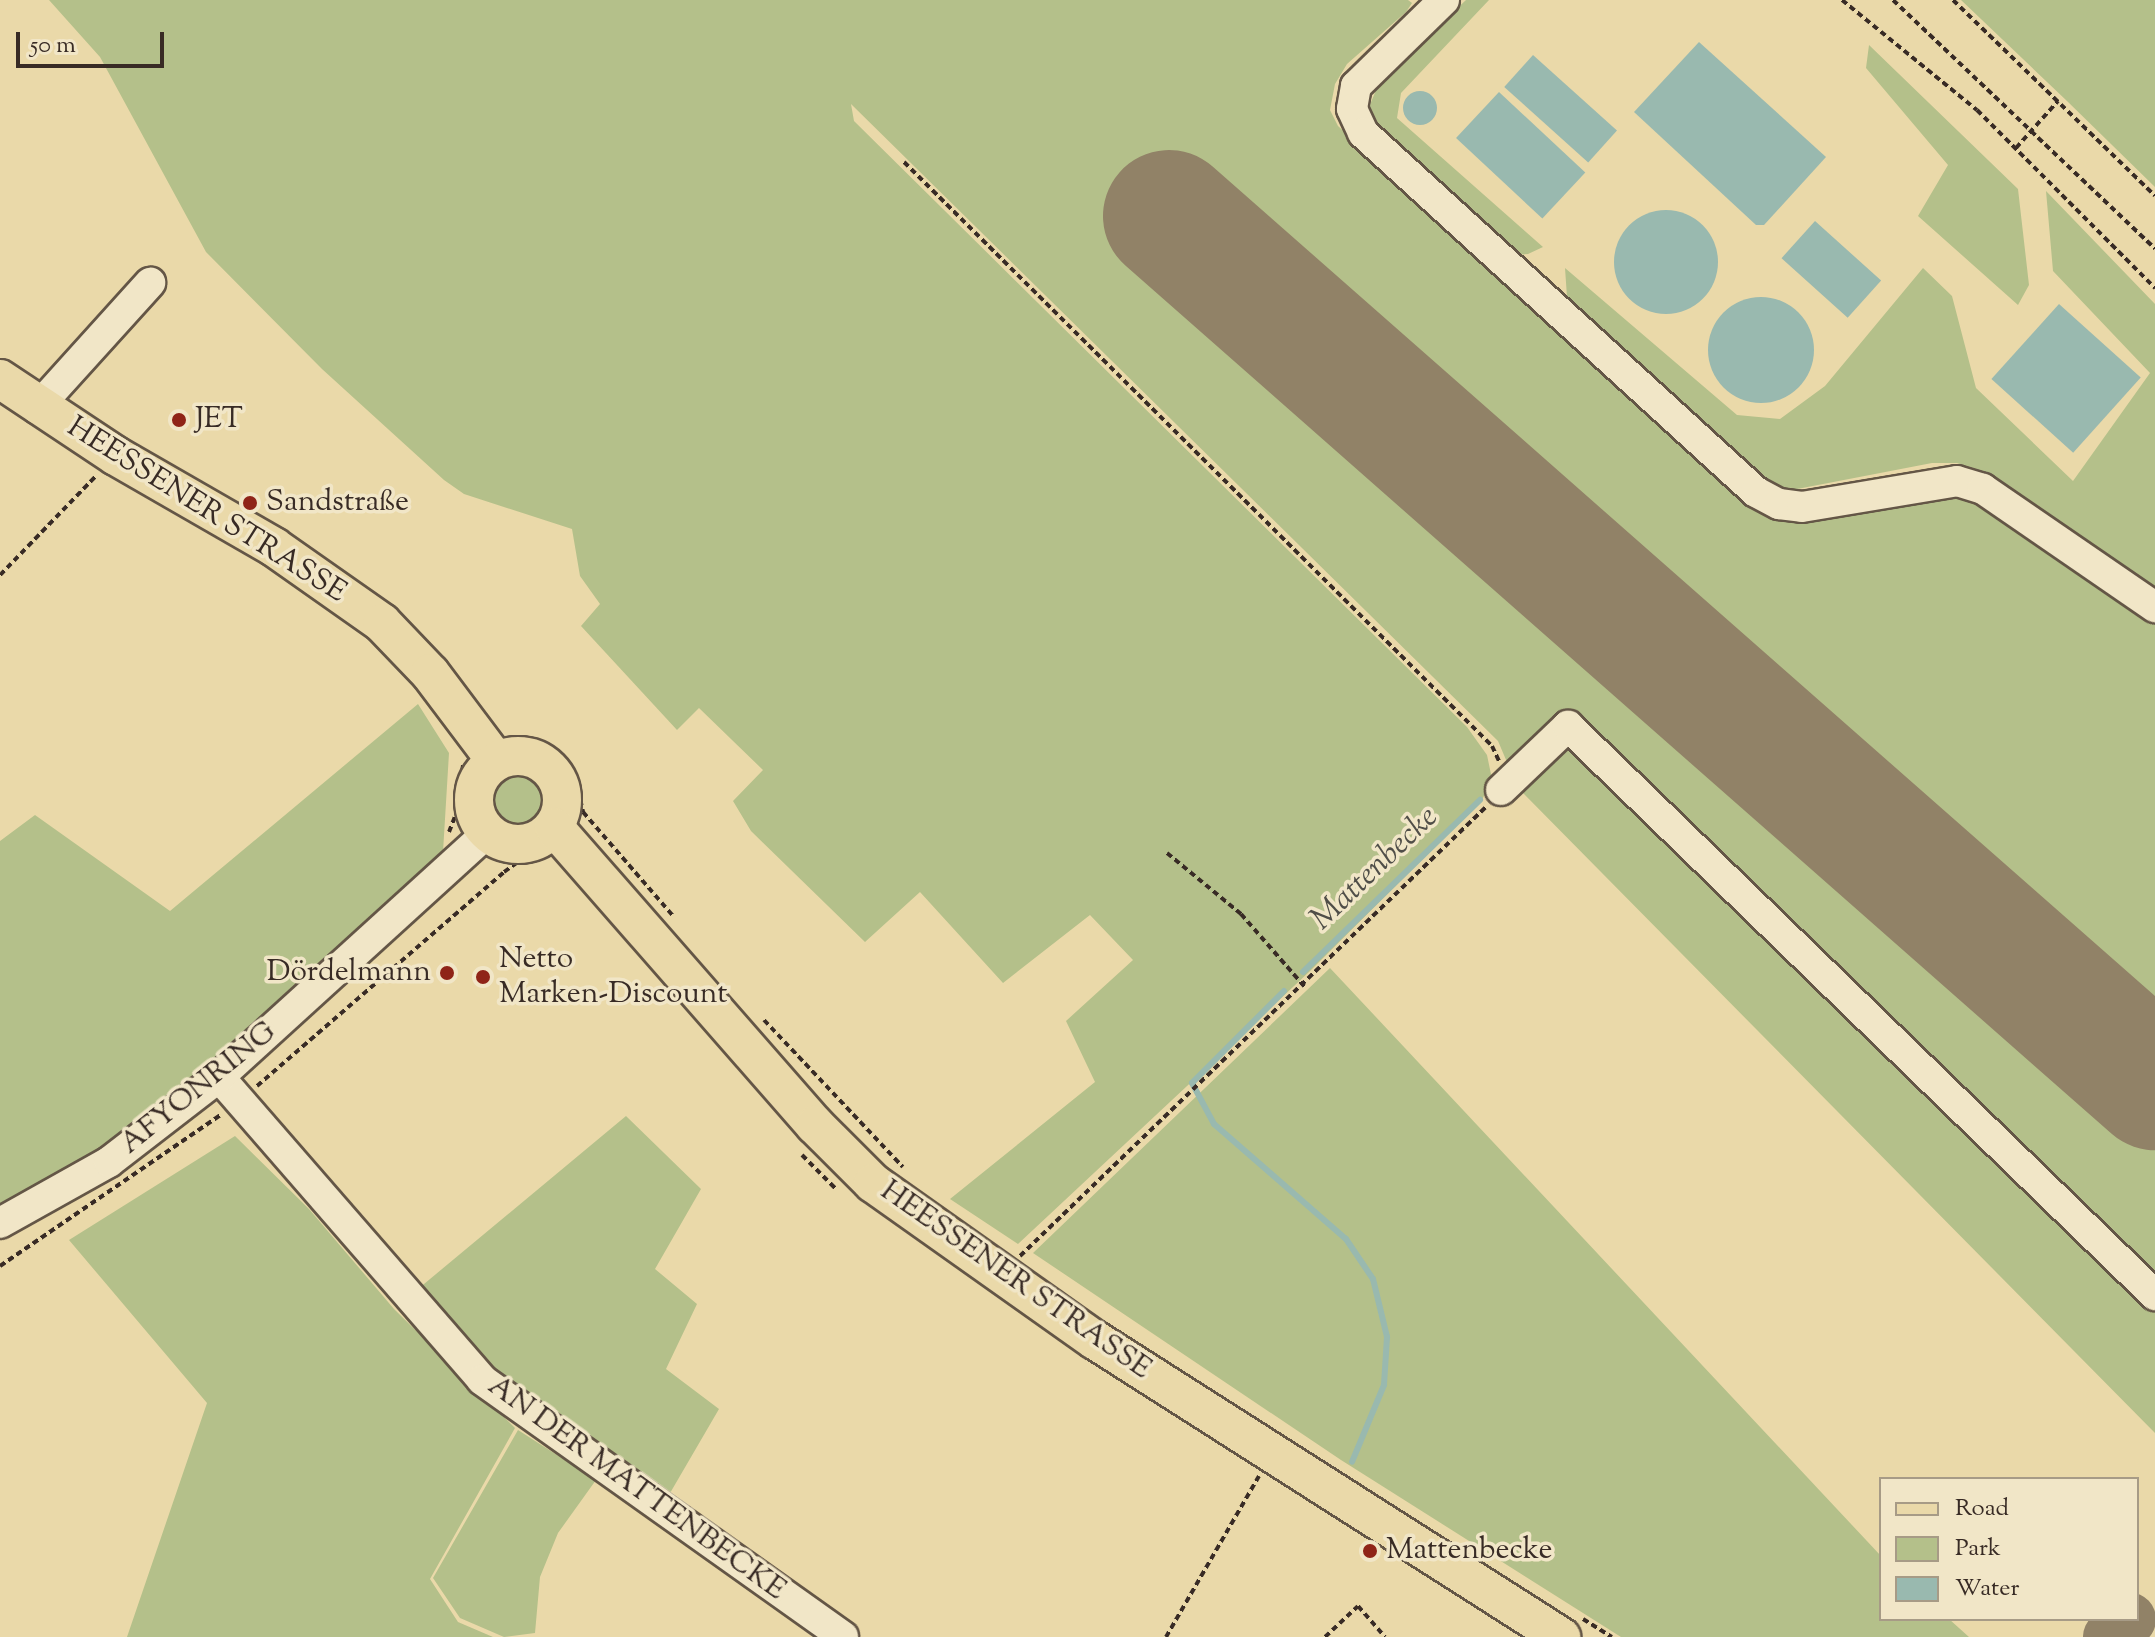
<!DOCTYPE html>
<html>
<head>
<meta charset="utf-8">
<style>
  body { margin:0 }
  #map { position:relative; width:2155px; height:1637px; overflow:hidden; background:#ead9a9; font-family:"Sorts Mill Goudy",serif }
  div>[style] { position:absolute }
  [style*='--x'] { left:calc(var(--x)*1px); top:calc(var(--y)*1px); width:calc(var(--w)*1px); rotate:calc(var(--a)*1deg) }
  .green>* { inset:0; background:#b4c08a }
  .round { border-radius:50% }
  .water>* { inset:0; background:#99b9af; transform-origin:0 0 }
  .stream>* { height:6px; margin:-3px; padding:0 3px; transform-origin:3px; border-radius:3px; background:#99b9af }
  .taxiway>* { height:54px; margin:-27px; padding:0 27px; transform-origin:27px; border-radius:27px; background:#918267 }
  .runway>* { height:132px; margin:-66px; padding:0 66px; transform-origin:66px; border-radius:66px; background:#918267 }
  .path>* { height:4px; margin-top:-2px; transform-origin:0; background:repeating-linear-gradient(90deg,#382b25 0 6px,transparent 0 10px) }
  .roads { filter:drop-shadow(2px 0 #645646) drop-shadow(-2px 0 #645646) drop-shadow(0 2px #645646) drop-shadow(0 -2px #645646) }
  .minor>* { height:30px; margin:-15px; padding:0 15px; transform-origin:15px; border-radius:15px; background:#f1e6c7 }
  .major>* { height:38px; margin:-19px; padding:0 19px; transform-origin:19px; border-radius:19px; background:#ead9a9 }
  .major>.ring { margin:-19px; padding:0; box-sizing:content-box; background:none; border:38px solid #ead9a9; border-radius:50% }
  .dots>* { width:22px; height:22px; translate:-50% -50%; box-sizing:border-box; border:4px solid #f1e6c7; border-radius:50% }
  span { translate:-50% -50%; white-space:nowrap; text-align:center; line-height:1.15; -webkit-text-stroke:7px #f1e6c7; paint-order:stroke }
  .poi-label { font-size:30px; color:#382b25 }
  .left { translate:0 -50%; text-align:left }
  .right { translate:-100% -50%; text-align:right }
  .street-label { font-size:30px; color:#382b25 }
  .water-label { font-size:32px; color:#504e48; font-style:italic }
  .legend { position:absolute; left:1879px; top:1477px; width:260px; height:144px; box-sizing:border-box; background:#f1e6c7; border:2px solid #a79b86; margin:0; padding:10px 14px; list-style:none; font-size:24px; color:#382b25 }
  .legend li { display:flex; align-items:center; gap:16px; height:40px }
  .legend b { width:40px; border:2px solid #a79b86 }
  .scale { position:absolute; left:16px; top:32px; width:148px; height:36px; box-sizing:border-box; border:4px solid #382b25; border-top:0; padding-left:10px; font-size:24px; line-height:28px; white-space:nowrap; color:#382b25; -webkit-text-stroke:6px #f1e6c7; paint-order:stroke }
</style>
</head>
<body>
<div id="map">
  <div class="green">
    <div style="clip-path:polygon(49px 0,1408px 0,1412px 3px,1406px 12px,1347px 64px,1335px 84px,1330px 110px,1338px 126px,1745px 503px,1782px 518px,1941px 491px,1980px 498px,2155px 617px,2155px 1433px,1518px 788px,1498px 741px,851px 104px,854px 121px,1467px 727px,1487px 755px,1492px 779px,1482px 800px,1309px 972px,1018px 1244px,950px 1199px,1095px 1082px,1066px 1021px,1133px 960px,1090px 915px,1003px 983px,920px 892px,865px 942px,751px 831px,733px 801px,763px 770px,699px 708px,677px 730px,581px 626px,600px 604px,580px 576px,572px 529px,464px 494px,444px 480px,322px 369px,206px 252px,100px 57px)"></div>
    <div style="clip-path:polygon(1466px 0,1489px 0,1401px 93px,1397px 118px,1543px 247px,1528px 254px,1513px 255px,1379px 132px,1369px 107px,1379px 83px)"></div>
    <div style="clip-path:polygon(1961px 0,2155px 0,2155px 187px,2067px 101px)"></div>
    <div style="clip-path:polygon(1869px 45px,2018px 189px,2029px 285px,2018px 305px,1918px 216px,1948px 165px,1866px 68px)"></div>
    <div style="clip-path:polygon(2046px 191px,2155px 304px,2155px 587px,1983px 473px,1957px 463px,1932px 463px,1792px 490px,1769px 482px,1567px 297px,1565px 268px,1737px 415px,1780px 419px,1825px 386px,1923px 268px,1952px 296px,1976px 388px,2073px 481px,2150px 373px,2053px 271px)"></div>
    <div style="clip-path:polygon(418px 704px,449px 753px,443px 852px,172px 1099px,93px 1162px,0 1210px,0 841px,35px 815px,170px 911px)"></div>
    <div class="round" style="left:491px;top:775px;width:50px;height:50px"></div>
    <div style="clip-path:polygon(1330px 968px,1881px 1556px,1881px 1619px,1949px 1619px,1969px 1637px,1621px 1637px,1341px 1460px,1033px 1253px)"></div>
    <div style="clip-path:polygon(626px 1116px,701px 1189px,655px 1269px,697px 1304px,666px 1369px,719px 1409px,666px 1500px,531px 1410px,418px 1289px)"></div>
    <div style="clip-path:polygon(235px 1136px,309px 1209px,394px 1309px,515px 1428px,430px 1579px,458px 1622px,493px 1637px,127px 1637px,207px 1403px,69px 1240px)"></div>
    <div style="clip-path:polygon(518px 1430px,596px 1480px,558px 1533px,540px 1577px,535px 1633px,504px 1637px,460px 1618px,433px 1578px)"></div>
  </div>
  <div class="water">
    <div style="clip-path:polygon(1699px 42px,1826px 157px,1764px 225px,1756px 225px,1634px 112px)"></div>
    <div style="left:1533px;top:55px;width:113px;height:43px;rotate:42deg"></div>
    <div class="round" style="left:1403px;top:91px;width:34px;height:34px"></div>
    <div style="left:1499px;top:92px;width:118px;height:63px;rotate:43deg"></div>
    <div class="round" style="left:1614px;top:210px;width:104px;height:104px"></div>
    <div style="left:1815px;top:221px;width:89px;height:50px;rotate:42deg"></div>
    <div class="round" style="left:1708px;top:297px;width:106px;height:106px"></div>
    <div style="left:2059px;top:304px;width:110px;height:101px;rotate:42deg"></div>
  </div>
  <div class="stream">
    <div style="--x:1303;--y:972;--w:247;--a:-44.2"></div>
    <div style="--x:1284;--y:991;--w:130;--a:135"></div>
    <div style="--x:1192;--y:1083;--w:47;--a:61.8"></div>
    <div style="--x:1214;--y:1124;--w:175;--a:41.1"></div>
    <div style="--x:1346;--y:1239;--w:48;--a:56"></div>
    <div style="--x:1373;--y:1279;--w:60;--a:76.4"></div>
    <div style="--x:1387;--y:1337;--w:48;--a:93.6"></div>
    <div style="--x:1384;--y:1385;--w:83;--a:112.6"></div>
  </div>
  <div class="taxiway">
    <div style="--x:2110;--y:1637;--w:26;--a:-43"></div>
  </div>
  <div class="runway">
    <div style="--x:1169;--y:216;--w:1314;--a:41.36"></div>
  </div>
  <div class="path">
    <div style="--x:1842;--y:0;--w:174;--a:39.2"></div>
    <div style="--x:1977;--y:110;--w:252;--a:45"></div>
    <div style="--x:1893;--y:0;--w:361;--a:43.5"></div>
    <div style="--x:1953;--y:0;--w:281;--a:44.1"></div>
    <div style="--x:2016;--y:148;--w:63;--a:-48.2"></div>
    <div style="--x:904;--y:162;--w:829;--a:44.8"></div>
    <div style="--x:1492;--y:746;--w:17;--a:65"></div>
    <div style="--x:0;--y:575;--w:138;--a:-45.9"></div>
    <div style="--x:519;--y:741;--w:42;--a:22.3"></div>
    <div style="--x:558;--y:757;--w:39;--a:59"></div>
    <div style="--x:578;--y:790;--w:23;--a:77"></div>
    <div style="--x:583;--y:812;--w:139;--a:49.1"></div>
    <div style="--x:449;--y:832;--w:25;--a:-69"></div>
    <div style="--x:458;--y:809;--w:44;--a:-83.5"></div>
    <div style="--x:1167;--y:853;--w:96;--a:39.5"></div>
    <div style="--x:1241;--y:914;--w:97;--a:48.8"></div>
    <div style="--x:764;--y:1020;--w:202;--a:46.6"></div>
    <div style="--x:257;--y:1086;--w:327;--a:-40.9"></div>
    <div style="--x:504;--y:872;--w:19;--a:-36"></div>
    <div style="--x:519;--y:861;--w:25;--a:-9"></div>
    <div style="--x:802;--y:1155;--w:47;--a:45"></div>
    <div style="--x:1020;--y:1256;--w:647;--a:-43.94"></div>
    <div style="--x:0;--y:1266;--w:269;--a:-34.4"></div>
    <div style="--x:1583;--y:1619;--w:34;--a:32"></div>
    <div style="--x:1166;--y:1637;--w:186;--a:-60"></div>
    <div style="--x:1325;--y:1637;--w:45;--a:-43.2"></div>
    <div style="--x:1358;--y:1606;--w:41;--a:48.9"></div>
  </div>
  <div class="roads">
    <div class="minor">
      <div style="--x:1444;--y:0;--w:123;--a:135.7"></div>
      <div style="--x:1356;--y:86;--w:23;--a:100"></div>
      <div style="--x:1352;--y:109;--w:26;--a:65"></div>
      <div style="--x:1363;--y:133;--w:532;--a:42.41"></div>
      <div style="--x:1756;--y:492;--w:26;--a:28"></div>
      <div style="--x:1779;--y:504;--w:23;--a:7"></div>
      <div style="--x:1802;--y:507;--w:157;--a:-9.5"></div>
      <div style="--x:1957;--y:481;--w:27;--a:17"></div>
      <div style="--x:1983;--y:489;--w:209;--a:34.5"></div>
      <div style="--x:37;--y:408;--w:169;--a:-47.9"></div>
      <div style="--x:1501;--y:790;--w:93;--a:-43.7"></div>
      <div style="--x:1568;--y:726;--w:818;--a:44.11"></div>
      <div style="--x:219;--y:1077;--w:401;--a:49"></div>
      <div style="--x:482;--y:1380;--w:443;--a:35.4"></div>
      <div style="--x:0;--y:1223;--w:125;--a:-29.2"></div>
      <div style="--x:109;--y:1162;--w:139;--a:-37.7"></div>
      <div style="--x:219;--y:1077;--w:362;--a:-42.3"></div>
    </div>
    <div class="major">
      <div style="--x:0;--y:379;--w:139;--a:33.6"></div>
      <div style="--x:116;--y:456;--w:182;--a:29.9"></div>
      <div style="--x:274;--y:547;--w:132;--a:35.1"></div>
      <div style="--x:382;--y:623;--w:69;--a:46.2"></div>
      <div style="--x:430;--y:673;--w:110;--a:53.1"></div>
      <div class="ring" style="left:474px;top:756px;width:50px;height:50px"></div>
      <div style="--x:554;--y:827;--w:396;--a:48.8"></div>
      <div style="--x:815;--y:1125;--w:82;--a:45"></div>
      <div style="--x:873;--y:1183;--w:272;--a:35.3"></div>
      <div style="--x:1095;--y:1340;--w:553;--a:32.51"></div>
    </div>
  </div>
  <div class="dots">
    <div style="left:179px;top:420px;background:#8f2418"></div>
    <div style="left:250px;top:503px;background:#8f2418"></div>
    <div style="left:447px;top:973px;background:#8f2418"></div>
    <div style="left:483px;top:977px;background:#8f2418"></div>
    <div style="left:1370px;top:1551px;background:#8f2418"></div>
  </div>
  <div class="poi-label">
    <span class="left" style="left:195px;top:420px">JET</span>
    <span class="left" style="left:266px;top:503px">Sandstraße</span>
    <span class="left" style="left:499px;top:977px">Netto<br>Marken-Discount</span>
    <span class="right" style="left:431px;top:973px">Dördelmann</span>
    <span class="left" style="left:1386px;top:1551px">Mattenbecke</span>
  </div>
  <div class="street-label">
    <span style="left:206px;top:511px;rotate:32deg">HEESSENER STRASSE</span>
    <span style="left:199px;top:1089px;rotate:-39deg">AFYONRING</span>
    <span style="left:1015px;top:1281px;rotate:35deg">HEESSENER STRASSE</span>
    <span style="left:636px;top:1489px;rotate:36deg">AN DER MATTENBECKE</span>
  </div>
  <div class="water-label">
    <span style="left:1375px;top:869px;rotate:-44deg">Mattenbecke</span>
  </div>
  <ul class="legend">
  <li><b style="height:10px;background:#ead9a9"></b>Road</li>
  <li><b style="height:22px;background:#b4c08a"></b>Park</li>
  <li><b style="height:22px;background:#99b9af"></b>Water</li>
  </ul>
  <div class="scale">50 m</div>
</div>
</body>
</html>
